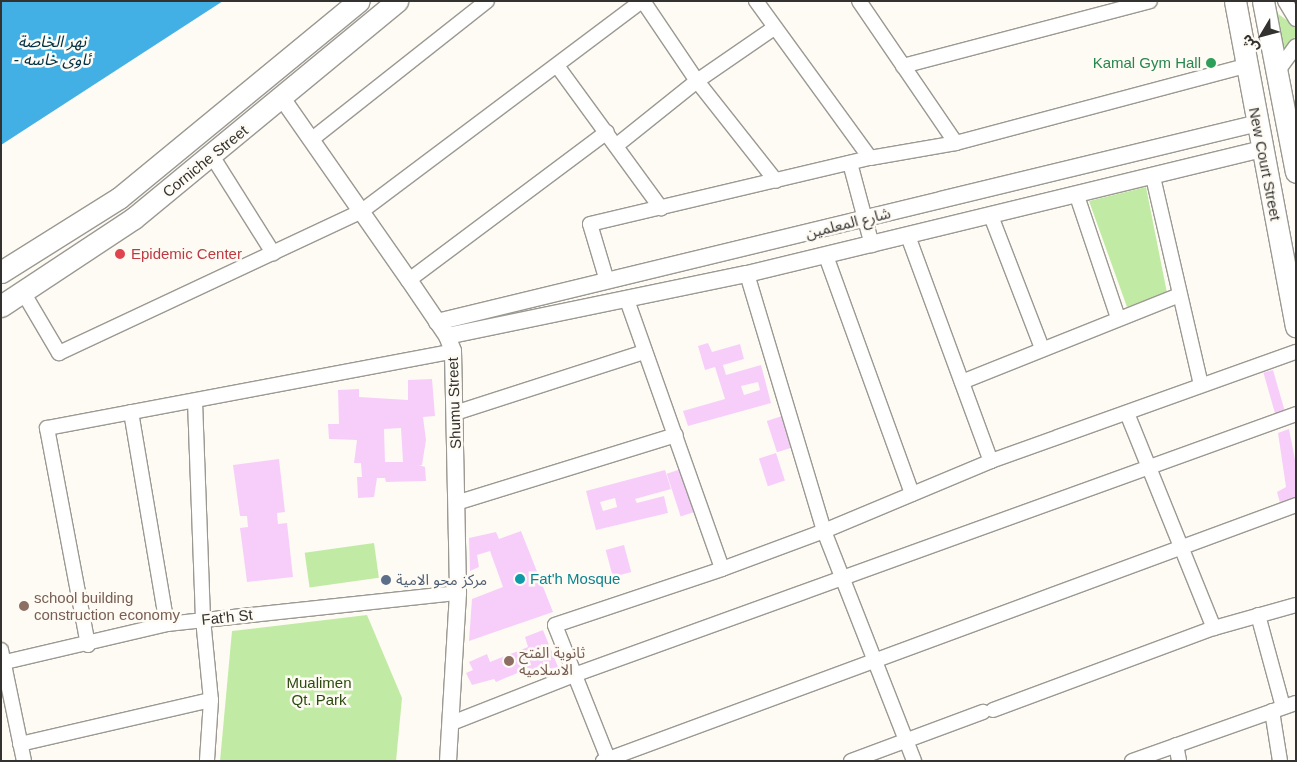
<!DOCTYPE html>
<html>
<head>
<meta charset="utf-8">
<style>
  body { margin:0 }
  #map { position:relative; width:1297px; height:762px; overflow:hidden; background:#fefbf4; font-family:Arial,"Noto Sans Arabic",sans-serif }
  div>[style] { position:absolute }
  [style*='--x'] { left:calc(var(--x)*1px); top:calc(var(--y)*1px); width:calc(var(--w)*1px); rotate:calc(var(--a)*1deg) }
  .green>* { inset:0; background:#c1eba5; transform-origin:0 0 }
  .water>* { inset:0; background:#43b0e5 }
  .building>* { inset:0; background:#f7cefa; transform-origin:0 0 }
  .roads { filter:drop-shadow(1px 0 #9b9992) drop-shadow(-1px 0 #9b9992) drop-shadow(0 1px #9b9992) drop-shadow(0 -1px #9b9992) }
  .minor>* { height:14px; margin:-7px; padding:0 7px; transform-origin:7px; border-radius:7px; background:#fff }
  .tertiary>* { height:16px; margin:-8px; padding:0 8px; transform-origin:8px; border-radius:8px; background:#fff }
  .primary>* { height:21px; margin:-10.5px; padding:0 10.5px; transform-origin:10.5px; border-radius:10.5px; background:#fff }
  .dots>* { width:14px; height:14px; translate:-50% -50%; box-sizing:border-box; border:2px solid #fefbf4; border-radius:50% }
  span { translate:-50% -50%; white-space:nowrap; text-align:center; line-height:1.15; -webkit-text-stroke:5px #fefbf4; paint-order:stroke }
  .leisure-label { font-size:15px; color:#27864d }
  .right { translate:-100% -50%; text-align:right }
  .street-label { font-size:15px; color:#333230 }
  .health-label { font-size:15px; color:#be3a42 }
  .left { translate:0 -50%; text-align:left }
  .culture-label { font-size:15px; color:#0d838f }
  .service-label { font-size:15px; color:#4e5e75 }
  .education-label { font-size:15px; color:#785e54 }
  .park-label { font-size:15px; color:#2c4b10 }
  .water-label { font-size:16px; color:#003045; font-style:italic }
  .frame { position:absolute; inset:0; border:2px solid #333230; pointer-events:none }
  .north { position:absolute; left:1237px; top:10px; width:50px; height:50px; -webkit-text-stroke:4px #fefbf4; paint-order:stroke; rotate:233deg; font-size:14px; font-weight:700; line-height:20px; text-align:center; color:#333230 }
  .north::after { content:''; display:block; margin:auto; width:18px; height:22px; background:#333230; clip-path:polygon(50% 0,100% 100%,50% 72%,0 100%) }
</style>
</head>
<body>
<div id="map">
  <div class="green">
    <div style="clip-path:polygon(1277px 13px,1296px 27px,1296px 36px,1282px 51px)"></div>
    <div style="clip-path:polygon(1146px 187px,1167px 293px,1127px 307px,1089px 201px)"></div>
    <div style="left:374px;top:543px;width:35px;height:70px;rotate:82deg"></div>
    <div style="clip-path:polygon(367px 615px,402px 698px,396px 761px,220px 761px,232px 631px)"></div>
  </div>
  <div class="water">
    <div style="clip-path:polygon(1px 1px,223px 1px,1px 145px)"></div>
  </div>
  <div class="building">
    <div style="clip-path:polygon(evenodd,708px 343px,712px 352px,740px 344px,744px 359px,723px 365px,726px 375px,761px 365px,771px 403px,688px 426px,683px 411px,725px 399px,715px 367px,705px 370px,698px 346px,708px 343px,758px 382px,760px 390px,744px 395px,741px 386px,758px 382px)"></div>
    <div style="left:1273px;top:370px;width:44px;height:10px;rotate:74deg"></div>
    <div style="clip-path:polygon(evenodd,432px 379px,435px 416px,423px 417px,426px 440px,422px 465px,419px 465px,425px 467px,426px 481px,386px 482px,385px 478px,377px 478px,374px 497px,358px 498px,357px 477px,362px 477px,361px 463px,354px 463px,357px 440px,329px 439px,328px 424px,339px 424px,338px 390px,359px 389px,359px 397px,408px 400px,408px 380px,432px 379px,401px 428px,403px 462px,385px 462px,384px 429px,401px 428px)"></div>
    <div style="left:782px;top:416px;width:33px;height:16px;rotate:72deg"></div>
    <div style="clip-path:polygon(1289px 429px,1296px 465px,1296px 501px,1281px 506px,1277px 492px,1286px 487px,1278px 433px)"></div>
    <div style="left:776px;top:453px;width:29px;height:18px;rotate:72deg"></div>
    <div style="clip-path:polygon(279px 459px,285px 512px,277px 513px,278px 524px,287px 523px,293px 577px,247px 582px,240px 528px,248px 527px,247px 516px,240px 516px,233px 465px)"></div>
    <div style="left:681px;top:469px;width:45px;height:15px;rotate:72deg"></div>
    <div style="clip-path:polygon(evenodd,665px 470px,671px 489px,635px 499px,637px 503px,664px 496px,668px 513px,596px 530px,586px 491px,665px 470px,615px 498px,617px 507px,603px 511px,600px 502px,615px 498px)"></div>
    <div style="clip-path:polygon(521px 531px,553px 612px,469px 641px,472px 599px,503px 587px,490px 551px,477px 555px,479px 567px,470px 571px,469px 538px,496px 532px,499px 539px)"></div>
    <div style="left:624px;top:545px;width:28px;height:19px;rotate:75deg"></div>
    <div style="clip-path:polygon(543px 630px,558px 667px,535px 677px,533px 673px,525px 675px,522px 671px,496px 682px,494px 679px,472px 685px,466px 673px,473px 670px,469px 662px,487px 654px,490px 662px,528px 647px,525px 637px)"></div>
  </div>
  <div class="roads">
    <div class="minor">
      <div style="--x:643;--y:1;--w:97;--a:56"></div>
      <div style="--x:697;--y:81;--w:127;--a:51.7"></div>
      <div style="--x:756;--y:1;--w:194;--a:54"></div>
      <div style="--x:859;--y:1;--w:172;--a:55.7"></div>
      <div style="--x:1285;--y:1;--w:21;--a:59"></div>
      <div style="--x:903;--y:66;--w:255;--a:-14.7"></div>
      <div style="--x:558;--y:67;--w:175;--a:53.9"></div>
      <div style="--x:1277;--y:72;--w:32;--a:-54"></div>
      <div style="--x:311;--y:140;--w:224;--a:-38.3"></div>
      <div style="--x:617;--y:145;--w:102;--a:-38.7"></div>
      <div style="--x:697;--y:81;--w:93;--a:-34.5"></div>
      <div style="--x:212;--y:156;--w:115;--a:57.8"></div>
      <div style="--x:850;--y:163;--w:85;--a:75"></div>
      <div style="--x:1153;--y:177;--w:213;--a:77"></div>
      <div style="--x:1077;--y:196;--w:129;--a:71.4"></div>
      <div style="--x:991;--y:216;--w:142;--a:68.9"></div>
      <div style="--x:908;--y:236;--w:240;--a:69.8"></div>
      <div style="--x:826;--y:256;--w:253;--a:70.1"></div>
      <div style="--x:747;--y:274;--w:268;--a:73.3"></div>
      <div style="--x:824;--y:531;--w:247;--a:68.6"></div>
      <div style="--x:409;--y:280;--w:247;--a:-36.8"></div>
      <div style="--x:607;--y:281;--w:59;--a:-106.6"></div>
      <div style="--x:590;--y:224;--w:288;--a:-13.3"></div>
      <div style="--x:870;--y:158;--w:87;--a:-9.9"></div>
      <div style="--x:956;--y:143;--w:300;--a:-14.9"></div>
      <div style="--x:23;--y:292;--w:71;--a:59.5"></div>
      <div style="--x:59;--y:353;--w:335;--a:-25.1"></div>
      <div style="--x:362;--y:211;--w:350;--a:-36.9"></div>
      <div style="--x:627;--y:300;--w:285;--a:70.5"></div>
      <div style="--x:962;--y:382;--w:234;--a:-21.8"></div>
      <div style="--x:195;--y:401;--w:218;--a:87.9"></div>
      <div style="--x:203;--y:619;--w:81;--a:84.4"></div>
      <div style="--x:211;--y:700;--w:61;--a:93.8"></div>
      <div style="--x:131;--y:412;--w:215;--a:80.4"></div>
      <div style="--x:455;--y:413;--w:199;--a:-17.9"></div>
      <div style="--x:1127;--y:413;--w:232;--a:68"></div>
      <div style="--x:456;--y:503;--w:230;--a:-17.2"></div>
      <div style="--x:1258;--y:615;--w:95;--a:74.8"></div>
      <div style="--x:88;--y:645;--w:221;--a:-100.7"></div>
      <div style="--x:47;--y:428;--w:413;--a:-10.7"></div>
      <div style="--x:1;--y:650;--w:113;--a:78.3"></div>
      <div style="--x:1;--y:663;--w:171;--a:-13.2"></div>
      <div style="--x:167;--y:624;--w:293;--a:-6.1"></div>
      <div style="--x:993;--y:710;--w:236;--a:-20.4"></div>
      <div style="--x:1214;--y:628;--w:85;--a:-15.7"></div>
      <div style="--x:1272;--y:711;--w:51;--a:80.9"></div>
      <div style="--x:452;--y:723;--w:131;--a:-21.5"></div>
      <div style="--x:574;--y:675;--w:768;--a:-19.87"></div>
      <div style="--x:20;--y:744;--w:196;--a:-13"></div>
      <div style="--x:1176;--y:745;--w:16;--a:79"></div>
      <div style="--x:603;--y:761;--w:739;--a:-20.27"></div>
      <div style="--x:609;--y:761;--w:146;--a:-111.7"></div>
      <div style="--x:555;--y:625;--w:176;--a:-18.5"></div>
      <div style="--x:722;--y:569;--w:109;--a:-20.4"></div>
      <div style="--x:824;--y:531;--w:181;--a:-22.7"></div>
      <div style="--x:991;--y:461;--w:324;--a:-19.7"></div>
      <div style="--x:851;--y:761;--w:141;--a:-20.4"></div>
      <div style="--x:1132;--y:761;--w:174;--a:-19.5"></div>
    </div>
    <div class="tertiary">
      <div style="--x:282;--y:98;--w:222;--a:55.1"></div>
      <div style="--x:409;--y:280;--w:68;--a:55.8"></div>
      <div style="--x:447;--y:336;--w:16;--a:68"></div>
      <div style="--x:453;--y:351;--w:242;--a:88.8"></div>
      <div style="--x:458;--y:593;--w:168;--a:93.4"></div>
      <div style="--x:437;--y:322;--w:845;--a:-13.62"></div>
      <div style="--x:447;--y:336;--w:306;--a:-11.7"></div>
      <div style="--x:747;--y:274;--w:530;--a:-13.64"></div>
    </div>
    <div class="primary">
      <div style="--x:1235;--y:1;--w:331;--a:79.4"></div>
      <div style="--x:1263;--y:1;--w:174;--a:79.1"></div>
      <div style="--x:1;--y:272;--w:139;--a:-32.1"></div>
      <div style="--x:119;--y:198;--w:310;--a:-39.4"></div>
      <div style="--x:1;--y:306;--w:159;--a:-33.5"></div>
      <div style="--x:134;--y:218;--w:341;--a:-39.5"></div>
    </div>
  </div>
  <div class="dots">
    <div style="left:1211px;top:63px;background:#2e9e5b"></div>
    <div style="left:120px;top:254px;background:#e0444e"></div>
    <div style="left:520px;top:579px;background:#0f9aa8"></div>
    <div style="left:386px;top:580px;background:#5c6f8a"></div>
    <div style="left:24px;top:606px;background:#8d6e63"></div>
    <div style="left:509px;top:661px;background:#8d6e63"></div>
  </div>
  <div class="leisure-label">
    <span class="right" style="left:1201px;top:63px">Kamal Gym Hall</span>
  </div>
  <div class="street-label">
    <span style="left:205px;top:161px;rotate:-39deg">Corniche Street</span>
    <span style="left:1265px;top:164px;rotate:79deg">New Court Street</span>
    <span style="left:848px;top:223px;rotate:-14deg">شارع المعلمين</span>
    <span style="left:454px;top:403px;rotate:-92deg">Shumu Street</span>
    <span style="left:227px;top:617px;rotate:-6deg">Fat'h St</span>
  </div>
  <div class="health-label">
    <span class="left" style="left:131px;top:254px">Epidemic Center</span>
  </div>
  <div class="culture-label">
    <span class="left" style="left:530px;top:579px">Fat'h Mosque</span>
  </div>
  <div class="service-label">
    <span class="left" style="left:396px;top:580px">مركز محو الامية</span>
  </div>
  <div class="education-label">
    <span class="left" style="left:34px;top:606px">school building<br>construction economy</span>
    <span class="left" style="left:519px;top:661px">ثانوية الفتح<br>الاسلاميه</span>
  </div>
  <div class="park-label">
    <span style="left:319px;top:691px">Mualimen<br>Qt. Park</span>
  </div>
  <div class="water-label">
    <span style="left:52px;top:51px">نهر الخاصة<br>- ئاوی خاسە</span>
  </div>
  <div class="frame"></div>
  <div class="north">ش</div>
</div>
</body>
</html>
